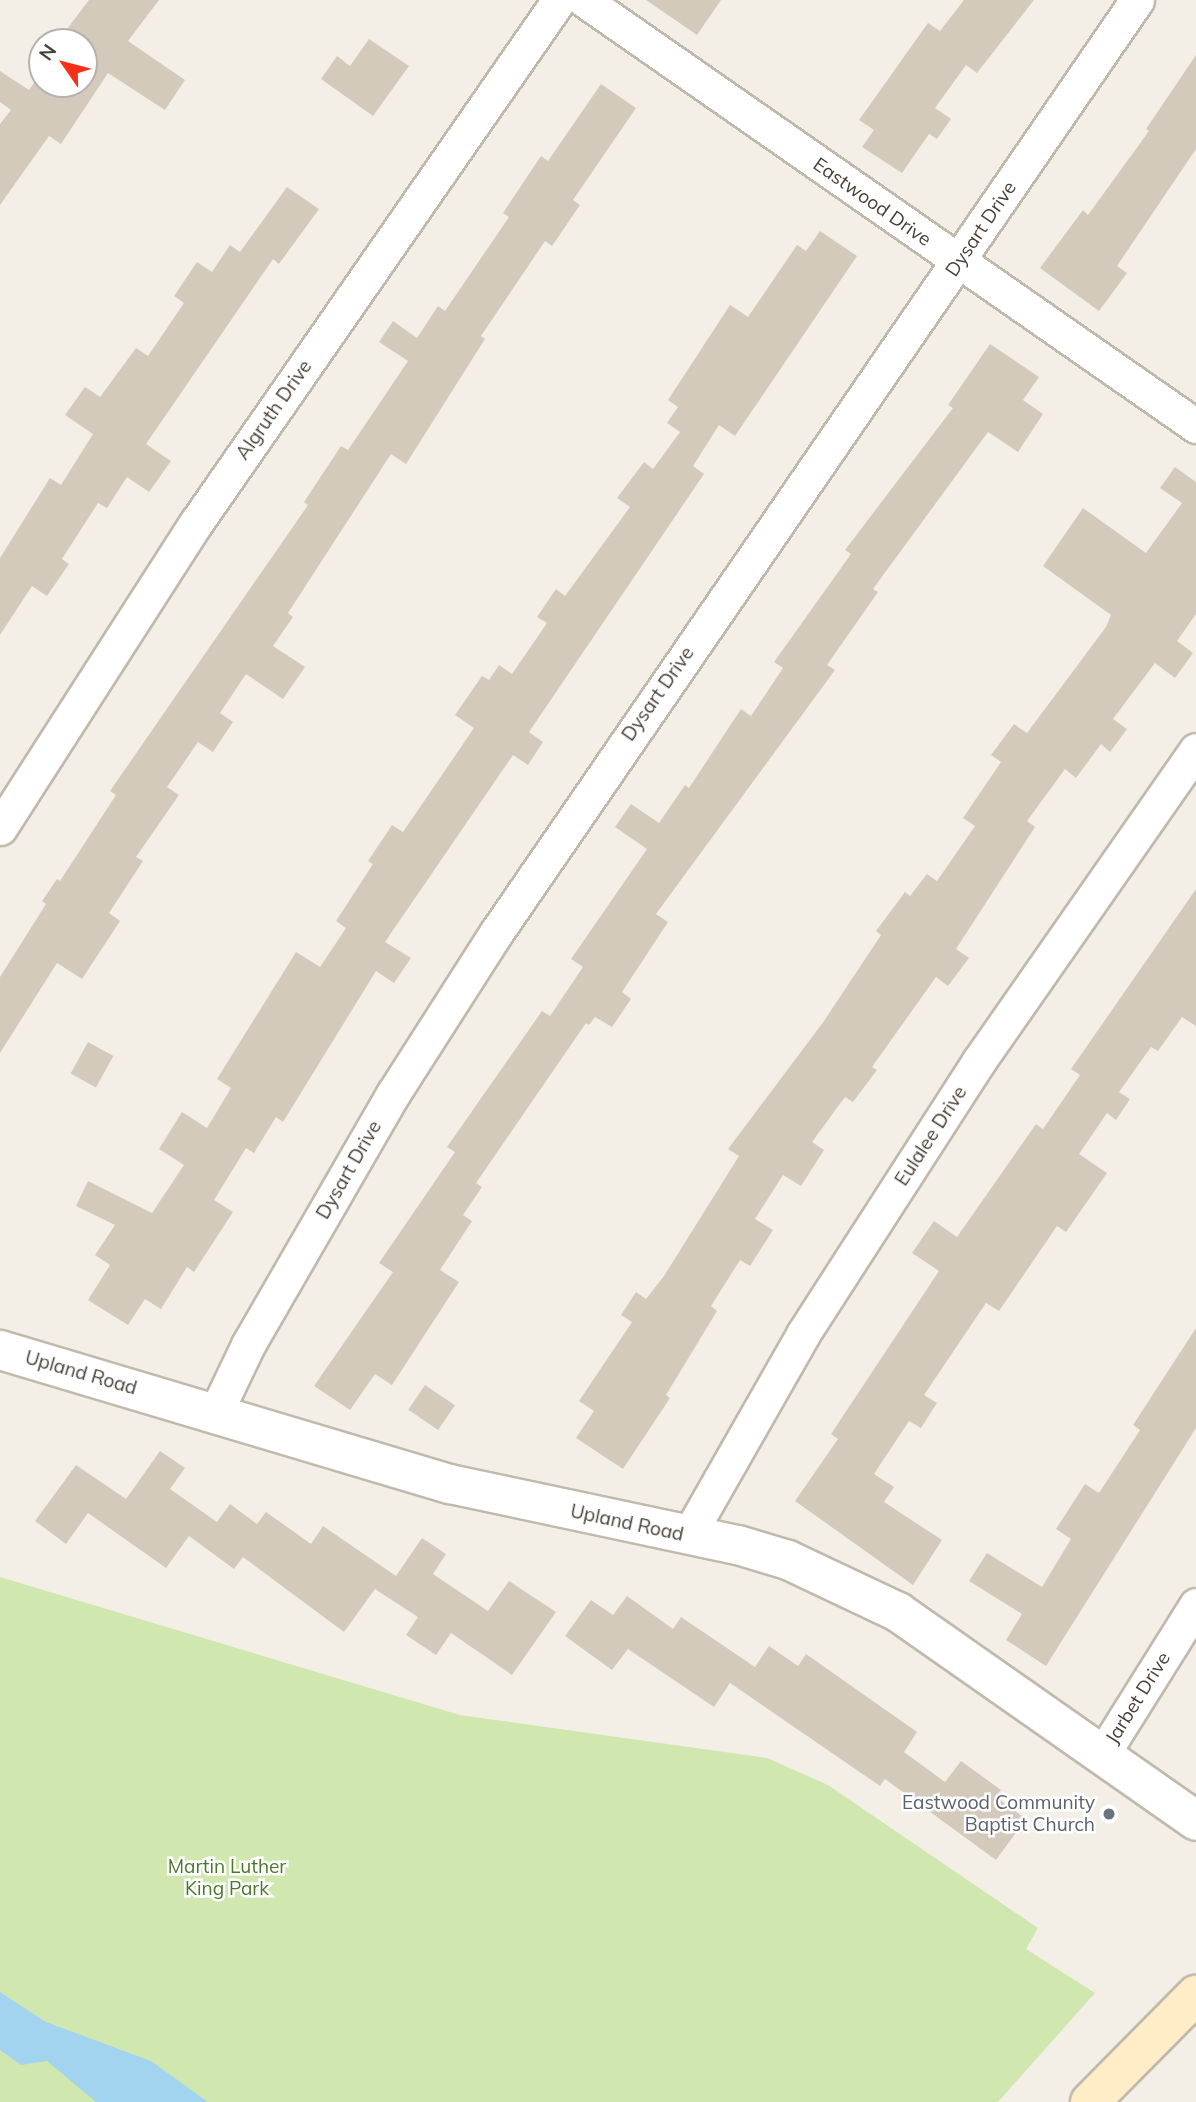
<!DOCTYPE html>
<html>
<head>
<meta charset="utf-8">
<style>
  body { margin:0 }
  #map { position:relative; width:1196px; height:2102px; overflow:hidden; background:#f3efe6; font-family:Mulish,sans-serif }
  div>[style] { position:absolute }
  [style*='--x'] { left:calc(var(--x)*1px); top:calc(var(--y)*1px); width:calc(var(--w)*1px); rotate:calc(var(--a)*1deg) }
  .green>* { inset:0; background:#d1e7b0 }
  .water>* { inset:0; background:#a3d4ef }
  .building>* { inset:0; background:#d4cabc; transform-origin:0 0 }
  .roads { filter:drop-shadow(2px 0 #c1b9ac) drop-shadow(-2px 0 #c1b9ac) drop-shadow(0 2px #c1b9ac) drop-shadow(0 -2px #c1b9ac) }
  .minor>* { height:33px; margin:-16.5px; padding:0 16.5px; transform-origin:16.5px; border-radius:16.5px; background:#fff }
  .tertiary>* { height:38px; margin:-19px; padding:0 19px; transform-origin:19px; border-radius:19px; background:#fff }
  .secondary>* { height:38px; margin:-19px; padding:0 19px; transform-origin:19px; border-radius:19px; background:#feedc6 }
  .dots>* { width:19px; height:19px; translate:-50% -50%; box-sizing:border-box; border:4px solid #fff; border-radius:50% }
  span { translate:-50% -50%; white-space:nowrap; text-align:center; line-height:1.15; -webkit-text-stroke:5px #fff; paint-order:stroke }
  .street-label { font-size:19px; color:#463f36 }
  .worship-label { font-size:19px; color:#5b616d }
  .right { translate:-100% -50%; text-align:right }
  .park-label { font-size:19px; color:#4b772a }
  .north { position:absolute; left:28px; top:28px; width:70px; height:70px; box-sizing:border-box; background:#fff; border:2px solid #b5b2af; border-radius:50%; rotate:305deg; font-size:19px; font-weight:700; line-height:28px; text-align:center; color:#463f36 }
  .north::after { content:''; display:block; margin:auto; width:24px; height:32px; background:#f7301a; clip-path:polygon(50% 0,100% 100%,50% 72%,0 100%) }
</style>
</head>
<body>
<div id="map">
  <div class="green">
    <div style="clip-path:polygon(0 1577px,460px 1715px,767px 1758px,828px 1785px,1038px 1928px,1026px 1949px,1095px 1993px,998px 2102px,0 2102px)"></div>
  </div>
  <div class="water">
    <div style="clip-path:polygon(0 1992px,46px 2022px,151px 2061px,208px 2102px,96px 2102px,47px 2061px,21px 2065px,0 2050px)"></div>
  </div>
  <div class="building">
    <div style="clip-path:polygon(89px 0,159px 0,128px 41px,185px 80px,165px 110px,108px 73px,61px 144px,49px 136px,0 205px,0 124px,11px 110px,0 102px,0 71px,29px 90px,42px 72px,42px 84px,84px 84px,84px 42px,62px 42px,61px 37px)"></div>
    <div style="clip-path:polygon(646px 0,721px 0,697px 35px)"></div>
    <div style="clip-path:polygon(964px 0,1034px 0,977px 73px,966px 65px,935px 108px,951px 119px,937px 139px,929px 134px,902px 173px,862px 147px,874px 130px,859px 120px,928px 23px,940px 31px)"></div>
    <div style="clip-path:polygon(369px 39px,409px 66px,373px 116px,321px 79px,337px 56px,350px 66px)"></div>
    <div style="clip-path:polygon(1196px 55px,1196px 149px,1117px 266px,1127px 273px,1099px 311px,1040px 268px,1083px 210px,1088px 215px,1149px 131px,1146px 129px)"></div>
    <div style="clip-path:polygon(601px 84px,636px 108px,573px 200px,580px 205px,552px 246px,545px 241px,481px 336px,485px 339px,406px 464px,391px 454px,288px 613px,293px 617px,273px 646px,305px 667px,283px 699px,246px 674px,220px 713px,233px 722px,213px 752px,198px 742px,167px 787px,179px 795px,136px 857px,143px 861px,109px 913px,120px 921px,82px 979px,57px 963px,0 1053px,0 977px,46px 904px,42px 901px,57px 879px,60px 881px,116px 795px,110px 791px,308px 505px,304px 502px,341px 446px,348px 450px,408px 361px,379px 342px,393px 321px,417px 338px,438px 306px,445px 311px,509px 217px,503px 213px,541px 156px,548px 161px)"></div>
    <div style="clip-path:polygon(287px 187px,319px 209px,279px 264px,273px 259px,146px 444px,171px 461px,149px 492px,127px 477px,107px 508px,98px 503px,62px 559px,69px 564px,47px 596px,32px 586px,0 635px,0 558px,50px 478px,61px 485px,93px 434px,65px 415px,85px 387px,100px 397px,136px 348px,148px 356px,184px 303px,174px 296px,197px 262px,212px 272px,230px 245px,240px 252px)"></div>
    <div style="clip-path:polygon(820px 231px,857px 256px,735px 436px,719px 425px,693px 466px,704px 474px,529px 732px,543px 742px,528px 765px,513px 755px,385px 942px,411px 958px,394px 983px,376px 971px,283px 1122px,276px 1117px,254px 1153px,246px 1148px,214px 1200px,233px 1212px,194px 1272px,187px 1267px,161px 1309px,145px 1299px,128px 1325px,88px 1300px,110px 1265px,95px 1255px,115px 1225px,76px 1206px,88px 1181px,152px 1213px,184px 1165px,159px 1149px,182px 1112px,207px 1128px,231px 1088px,217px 1079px,296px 952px,320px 967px,346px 928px,336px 921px,373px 864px,368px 861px,392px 825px,403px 832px,474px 728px,455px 715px,482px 676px,489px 680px,499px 665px,512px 674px,547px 623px,537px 617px,556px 589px,565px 596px,630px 507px,617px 498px,644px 462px,653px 469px,680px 432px,667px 423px,678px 407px,668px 400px,730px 305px,748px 317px,797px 245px,806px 251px)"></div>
    <div style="clip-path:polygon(990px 344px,1039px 377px,1023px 400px,1043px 414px,1018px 452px,988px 432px,873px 589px,878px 592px,827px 665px,835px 670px,656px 914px,668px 922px,622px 992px,631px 999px,612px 1027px,595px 1017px,589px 1025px,586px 1023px,476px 1183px,482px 1187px,463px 1215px,472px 1221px,440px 1270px,459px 1282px,392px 1385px,375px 1374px,350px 1410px,314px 1386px,393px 1272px,379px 1263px,455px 1152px,447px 1147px,542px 1011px,550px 1016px,583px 967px,571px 959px,647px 849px,615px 827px,631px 804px,659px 823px,685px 785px,689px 788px,741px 709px,751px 716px,783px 668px,774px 662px,851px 554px,845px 550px,953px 408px,948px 405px)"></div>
    <div style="clip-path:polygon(1175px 467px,1196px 482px,1196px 614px,1177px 641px,1193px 653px,1175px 678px,1155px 663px,1113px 719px,1127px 729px,1110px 752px,1101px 744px,1076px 778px,1065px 769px,1027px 821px,1035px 827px,956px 949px,969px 958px,948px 986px,936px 977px,872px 1067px,877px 1070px,853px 1102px,845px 1097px,812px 1142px,824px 1150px,801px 1186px,783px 1175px,755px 1219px,773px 1230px,750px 1266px,740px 1260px,711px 1306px,717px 1311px,666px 1395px,670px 1398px,623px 1469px,576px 1438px,594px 1411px,579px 1401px,632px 1322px,621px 1315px,636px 1292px,646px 1299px,664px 1276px,739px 1156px,728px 1149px,824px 1021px,881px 935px,876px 931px,905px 892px,910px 896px,927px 874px,937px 881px,975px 826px,963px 818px,1001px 762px,991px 755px,1014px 724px,1027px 733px,1106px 627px,1111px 615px,1043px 566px,1083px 508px,1146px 553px,1182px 503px,1160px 488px)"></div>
    <div style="clip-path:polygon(1196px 889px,1196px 1026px,1182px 1017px,1158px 1051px,1151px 1047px,1119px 1092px,1130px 1099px,1116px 1120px,1107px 1113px,1079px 1154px,1107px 1173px,1066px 1232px,1057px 1226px,999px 1311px,986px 1303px,924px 1395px,937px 1403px,921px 1428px,909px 1421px,874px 1474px,894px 1487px,884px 1502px,942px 1540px,913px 1585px,795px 1501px,838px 1439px,831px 1434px,939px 1271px,912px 1253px,934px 1221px,957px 1237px,1036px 1124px,1043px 1129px,1080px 1075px,1071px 1069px)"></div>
    <div style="left:88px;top:1042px;width:29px;height:36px;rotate:29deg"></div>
    <div style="clip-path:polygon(1196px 1328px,1196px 1428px,1046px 1666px,1006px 1640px,1022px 1614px,969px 1581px,987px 1553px,1042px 1587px,1071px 1539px,1056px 1529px,1085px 1484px,1099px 1493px,1140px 1430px,1133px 1425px)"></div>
    <div style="left:425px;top:1385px;width:36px;height:30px;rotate:34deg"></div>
    <div style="clip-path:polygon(160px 1451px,185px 1468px,170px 1489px,217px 1522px,230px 1504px,257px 1524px,266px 1512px,311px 1544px,323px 1526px,396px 1576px,422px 1538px,446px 1554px,433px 1574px,488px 1611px,509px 1581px,556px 1612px,512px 1675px,451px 1633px,436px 1655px,406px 1635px,418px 1617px,375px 1589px,344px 1632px,243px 1557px,234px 1569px,189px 1536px,166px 1568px,88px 1513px,66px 1544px,35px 1521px,76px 1465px,126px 1499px)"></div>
    <div style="clip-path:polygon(627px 1596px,673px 1629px,681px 1617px,755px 1667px,769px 1646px,798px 1666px,806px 1654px,917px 1732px,904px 1752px,945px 1782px,961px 1761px,1001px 1790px,996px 1797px,1026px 1819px,996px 1860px,885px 1779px,880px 1786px,730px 1683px,714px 1707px,628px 1649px,612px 1670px,565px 1636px,591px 1600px,613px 1615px)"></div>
  </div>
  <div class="roads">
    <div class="minor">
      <div style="--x:584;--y:0;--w:746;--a:34.84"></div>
      <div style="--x:0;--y:828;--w:363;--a:-57.3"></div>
      <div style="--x:196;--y:523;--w:637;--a:-55.24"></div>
      <div style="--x:216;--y:1412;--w:74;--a:-64.5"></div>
      <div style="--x:248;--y:1345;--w:290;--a:-60"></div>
      <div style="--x:393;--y:1094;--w:191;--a:-57.4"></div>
      <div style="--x:496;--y:933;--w:1132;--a:-55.51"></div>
      <div style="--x:688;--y:1536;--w:232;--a:-60.3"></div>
      <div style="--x:803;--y:1334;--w:325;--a:-57.2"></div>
      <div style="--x:979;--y:1061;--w:379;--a:-55.1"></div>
      <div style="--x:1102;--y:1755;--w:177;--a:-57.9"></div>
    </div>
    <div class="tertiary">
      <div style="--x:0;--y:1350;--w:470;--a:16.6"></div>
      <div style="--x:450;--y:1484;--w:294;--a:12"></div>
      <div style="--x:738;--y:1545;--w:52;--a:16.7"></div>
      <div style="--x:788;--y:1560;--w:122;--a:25.3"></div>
      <div style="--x:898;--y:1612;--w:364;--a:35"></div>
    </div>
    <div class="secondary">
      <div style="--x:1090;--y:2102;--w:151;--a:-45.3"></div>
    </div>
  </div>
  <div class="dots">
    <div style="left:1109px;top:1814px;background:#6b7280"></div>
  </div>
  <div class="street-label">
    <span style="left:872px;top:202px;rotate:35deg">Eastwood Drive</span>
    <span style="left:981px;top:229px;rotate:-56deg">Dysart Drive</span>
    <span style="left:274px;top:410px;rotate:-55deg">Algruth Drive</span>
    <span style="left:658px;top:694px;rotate:-55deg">Dysart Drive</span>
    <span style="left:931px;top:1136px;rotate:-57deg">Eulalee Drive</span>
    <span style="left:349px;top:1170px;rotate:-60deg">Dysart Drive</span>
    <span style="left:81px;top:1373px;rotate:16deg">Upland Road</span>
    <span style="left:627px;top:1523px;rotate:12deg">Upland Road</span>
    <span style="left:1138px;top:1698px;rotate:-58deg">Jarbet Drive</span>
  </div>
  <div class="worship-label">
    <span class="right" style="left:1095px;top:1814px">Eastwood Community<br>Baptist Church</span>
  </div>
  <div class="park-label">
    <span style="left:227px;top:1878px">Martin Luther<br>King Park</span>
  </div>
  <div class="north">N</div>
</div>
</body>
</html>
